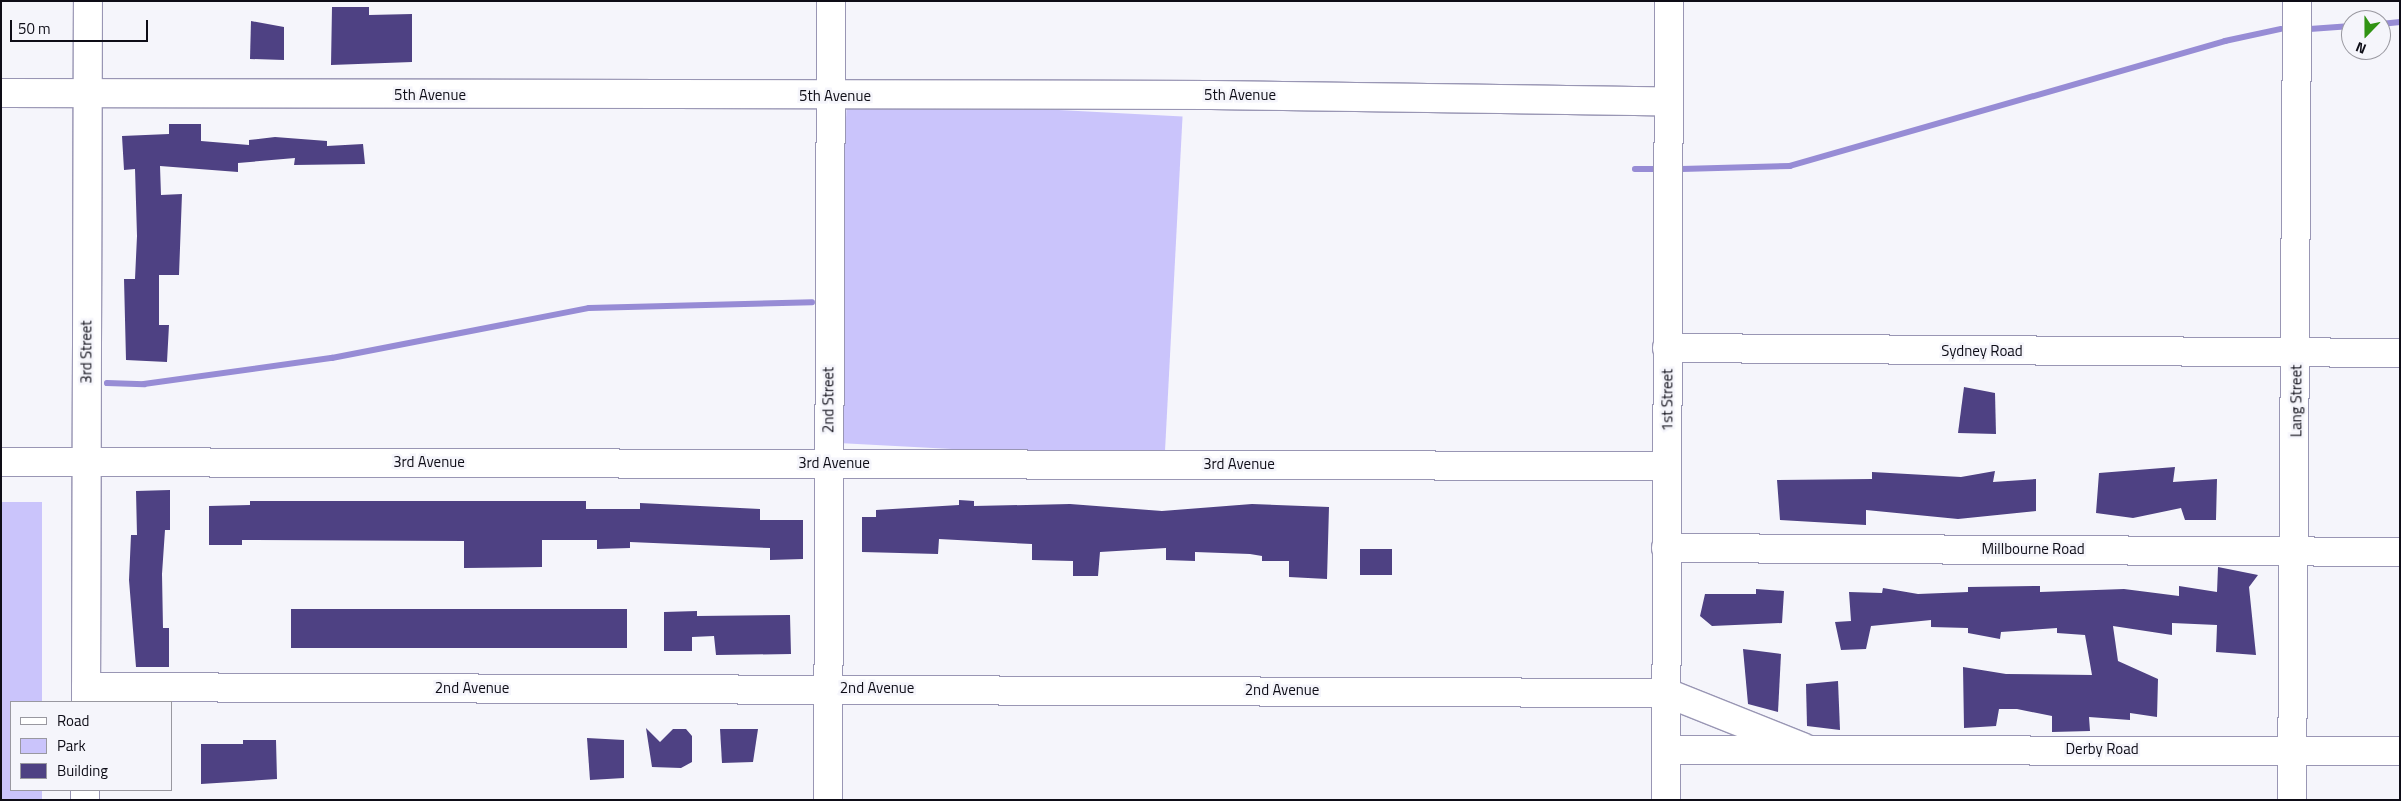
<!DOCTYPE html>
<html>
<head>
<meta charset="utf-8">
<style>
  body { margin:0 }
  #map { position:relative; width:2401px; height:801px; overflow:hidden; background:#f5f5fb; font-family:"Titillium Web",sans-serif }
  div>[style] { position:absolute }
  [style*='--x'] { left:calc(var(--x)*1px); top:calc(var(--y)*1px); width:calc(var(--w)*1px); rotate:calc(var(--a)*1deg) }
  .green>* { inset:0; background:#cac4fb; transform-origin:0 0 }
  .stream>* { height:5.5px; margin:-2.75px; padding:0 2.75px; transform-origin:2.75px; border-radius:2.75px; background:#978cd5 }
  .building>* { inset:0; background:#4e4183; transform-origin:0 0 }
  .roads { filter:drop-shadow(1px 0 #9996b4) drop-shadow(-1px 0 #9996b4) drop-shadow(0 1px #9996b4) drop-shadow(0 -1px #9996b4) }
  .minor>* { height:28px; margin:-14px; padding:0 14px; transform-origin:14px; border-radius:14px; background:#fff }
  span { translate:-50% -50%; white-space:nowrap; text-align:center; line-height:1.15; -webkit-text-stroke:5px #f5f5fb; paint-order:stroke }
  .street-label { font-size:15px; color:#0e0d17 }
  .frame { position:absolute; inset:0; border:2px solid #0e0d17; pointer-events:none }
  .legend { position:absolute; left:10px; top:701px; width:162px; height:90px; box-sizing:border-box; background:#f5f5fb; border:1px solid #9998a0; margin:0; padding:6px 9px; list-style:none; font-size:15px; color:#0e0d17 }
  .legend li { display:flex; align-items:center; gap:10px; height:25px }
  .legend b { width:25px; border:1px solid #9998a0 }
  .north { position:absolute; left:2341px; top:10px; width:50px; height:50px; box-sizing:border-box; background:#f5f5fb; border:1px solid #9998a0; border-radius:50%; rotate:202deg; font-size:14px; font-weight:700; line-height:20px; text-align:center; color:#0e0d17 }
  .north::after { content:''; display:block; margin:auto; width:18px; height:22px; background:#309313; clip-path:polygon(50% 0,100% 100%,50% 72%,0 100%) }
  .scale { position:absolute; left:10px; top:20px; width:138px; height:22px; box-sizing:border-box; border:2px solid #0e0d17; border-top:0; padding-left:6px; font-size:15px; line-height:18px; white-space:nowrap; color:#0e0d17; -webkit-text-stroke:4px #f5f5fb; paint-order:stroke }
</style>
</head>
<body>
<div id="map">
  <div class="green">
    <div style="left:847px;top:99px;width:336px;height:344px;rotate:3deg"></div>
    <div style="clip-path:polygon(1px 502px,42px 502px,42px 702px,11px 702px,11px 790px,42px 790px,42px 800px,1px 800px)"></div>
  </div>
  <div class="stream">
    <div style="--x:2381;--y:24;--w:19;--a:-6"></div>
    <div style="--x:2310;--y:29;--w:41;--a:-4.2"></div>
    <div style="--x:1635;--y:169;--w:19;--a:0"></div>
    <div style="--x:1682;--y:169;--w:108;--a:-1.6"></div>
    <div style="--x:1790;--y:166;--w:453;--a:-16"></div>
    <div style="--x:2225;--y:41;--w:57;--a:-12.1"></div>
    <div style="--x:107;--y:383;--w:37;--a:2"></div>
    <div style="--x:144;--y:384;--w:190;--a:-7.9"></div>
    <div style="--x:332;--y:358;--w:262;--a:-11"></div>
    <div style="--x:589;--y:308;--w:223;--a:-1.5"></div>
  </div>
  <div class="building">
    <div style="clip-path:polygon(332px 7px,369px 7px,369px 15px,412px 14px,412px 62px,331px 65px)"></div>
    <div style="clip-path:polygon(251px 21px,284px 27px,284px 60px,250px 59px)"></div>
    <div style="clip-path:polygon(169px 124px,201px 124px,201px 141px,249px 145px,249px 140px,275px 137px,327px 141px,327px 146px,363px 144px,365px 164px,294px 165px,295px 158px,238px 163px,238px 172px,160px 166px,161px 195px,182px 194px,179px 275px,159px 275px,159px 325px,169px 325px,167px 362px,126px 360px,124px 279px,135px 279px,137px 236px,135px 169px,124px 170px,122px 136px,169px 134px)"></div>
    <div style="clip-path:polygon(1964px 387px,1995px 393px,1996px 434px,1958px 433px)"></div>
    <div style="clip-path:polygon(2175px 467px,2173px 482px,2217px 479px,2216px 520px,2185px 520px,2181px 508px,2133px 518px,2096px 513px,2099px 473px)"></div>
    <div style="clip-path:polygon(1995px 471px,1993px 482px,2036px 479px,2036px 511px,1958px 519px,1866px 510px,1866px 525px,1780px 520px,1777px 480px,1872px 479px,1872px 472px,1961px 477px)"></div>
    <div style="clip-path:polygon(170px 490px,170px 530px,165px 530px,162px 574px,163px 628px,169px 628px,169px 667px,136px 667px,129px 580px,131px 535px,137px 535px,136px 491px)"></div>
    <div style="clip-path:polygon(959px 500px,974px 501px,974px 506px,1070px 504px,1162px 511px,1252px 504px,1329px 507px,1327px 579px,1289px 577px,1289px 561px,1262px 561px,1262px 556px,1250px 554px,1195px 552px,1195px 561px,1166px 560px,1166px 548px,1100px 552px,1098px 576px,1073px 576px,1073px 561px,1032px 560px,1032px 544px,939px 539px,938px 554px,862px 552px,862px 517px,876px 517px,876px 510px,959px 505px)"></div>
    <div style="clip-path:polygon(250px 501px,586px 501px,586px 509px,640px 509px,640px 503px,760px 509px,760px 520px,803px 520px,803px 559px,770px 560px,770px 548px,630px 542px,630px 548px,597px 549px,597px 540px,542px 540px,542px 567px,464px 568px,464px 541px,242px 540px,242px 545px,209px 545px,209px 506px,250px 505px)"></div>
    <div style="left:1360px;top:549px;width:32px;height:26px"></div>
    <div style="clip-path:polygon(2218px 567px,2258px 575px,2249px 587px,2256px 655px,2216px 652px,2217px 625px,2172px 623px,2172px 635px,2113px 626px,2118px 661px,2158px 679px,2157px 717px,2130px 713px,2130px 720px,2089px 717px,2090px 731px,2052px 732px,2052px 716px,2017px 709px,1999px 709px,1996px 726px,1964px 728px,1963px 667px,2006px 674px,2092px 675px,2085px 635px,2057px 633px,2057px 628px,2001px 632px,2000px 639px,1968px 633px,1968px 628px,1931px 627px,1931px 620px,1871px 626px,1866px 649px,1841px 650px,1835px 622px,1851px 621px,1849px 592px,1882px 593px,1883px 588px,1918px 594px,1968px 592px,1968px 587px,2040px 586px,2040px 592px,2124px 589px,2179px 596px,2179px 586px,2217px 592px)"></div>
    <div style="clip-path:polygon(1756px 589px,1784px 591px,1782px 623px,1712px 626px,1700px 616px,1705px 594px,1756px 594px)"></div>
    <div style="left:627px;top:609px;width:39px;height:336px;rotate:90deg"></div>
    <div style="clip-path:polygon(697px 611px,697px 616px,790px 615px,791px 654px,716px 655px,714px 636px,692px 637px,692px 651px,664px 651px,664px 612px)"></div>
    <div style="clip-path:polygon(1743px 649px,1781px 654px,1778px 712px,1748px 704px)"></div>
    <div style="clip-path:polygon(1838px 681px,1840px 730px,1807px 726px,1806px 684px)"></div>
    <div style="clip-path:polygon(646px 728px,660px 742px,673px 729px,686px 729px,692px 736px,692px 762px,681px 768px,652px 767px)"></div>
    <div style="clip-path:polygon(720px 729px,758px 729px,753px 762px,722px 763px)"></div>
    <div style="clip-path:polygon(587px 738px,624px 740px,624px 778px,590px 780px)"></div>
    <div style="clip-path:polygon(243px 740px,276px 740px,277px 779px,201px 784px,201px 744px,243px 744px)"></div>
  </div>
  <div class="roads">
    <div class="minor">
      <div style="--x:1;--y:93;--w:1210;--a:0.09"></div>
      <div style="--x:1211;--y:95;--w:457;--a:0.8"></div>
      <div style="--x:1667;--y:348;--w:733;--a:0.39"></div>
      <div style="--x:1;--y:462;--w:1666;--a:0.14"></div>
      <div style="--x:1666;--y:548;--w:734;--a:0.31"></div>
      <div style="--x:86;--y:687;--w:1581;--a:0.22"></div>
      <div style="--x:1667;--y:693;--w:146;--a:21.7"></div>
      <div style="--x:86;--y:702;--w:701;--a:-89.84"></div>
      <div style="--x:1666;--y:750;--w:734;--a:0.08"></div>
      <div style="--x:85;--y:800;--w:10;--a:-90"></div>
      <div style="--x:828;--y:800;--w:799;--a:-89.78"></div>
      <div style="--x:1666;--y:800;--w:799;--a:-89.78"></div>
      <div style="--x:2292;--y:800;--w:799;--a:-89.64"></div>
    </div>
  </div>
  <div class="street-label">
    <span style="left:430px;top:95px">5th Avenue</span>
    <span style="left:1240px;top:95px">5th Avenue</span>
    <span style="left:835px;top:96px">5th Avenue</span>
    <span style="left:1982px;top:351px">Sydney Road</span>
    <span style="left:86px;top:352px;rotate:-90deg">3rd Street</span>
    <span style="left:828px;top:400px;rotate:-90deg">2nd Street</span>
    <span style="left:1667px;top:400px;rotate:-90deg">1st Street</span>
    <span style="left:2296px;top:401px;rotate:-90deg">Lang Street</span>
    <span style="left:429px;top:462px">3rd Avenue</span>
    <span style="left:834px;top:463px">3rd Avenue</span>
    <span style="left:1239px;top:464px">3rd Avenue</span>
    <span style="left:2033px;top:549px">Millbourne Road</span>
    <span style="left:472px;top:688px">2nd Avenue</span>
    <span style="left:877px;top:688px">2nd Avenue</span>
    <span style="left:1282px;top:690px">2nd Avenue</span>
    <span style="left:2102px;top:749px">Derby Road</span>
  </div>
  <div class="frame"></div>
  <ul class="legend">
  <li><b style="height:6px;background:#fff"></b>Road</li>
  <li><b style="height:14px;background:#cac4fb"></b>Park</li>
  <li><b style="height:14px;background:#4e4183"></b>Building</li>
  </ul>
  <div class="north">N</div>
  <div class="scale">50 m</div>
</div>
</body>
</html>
